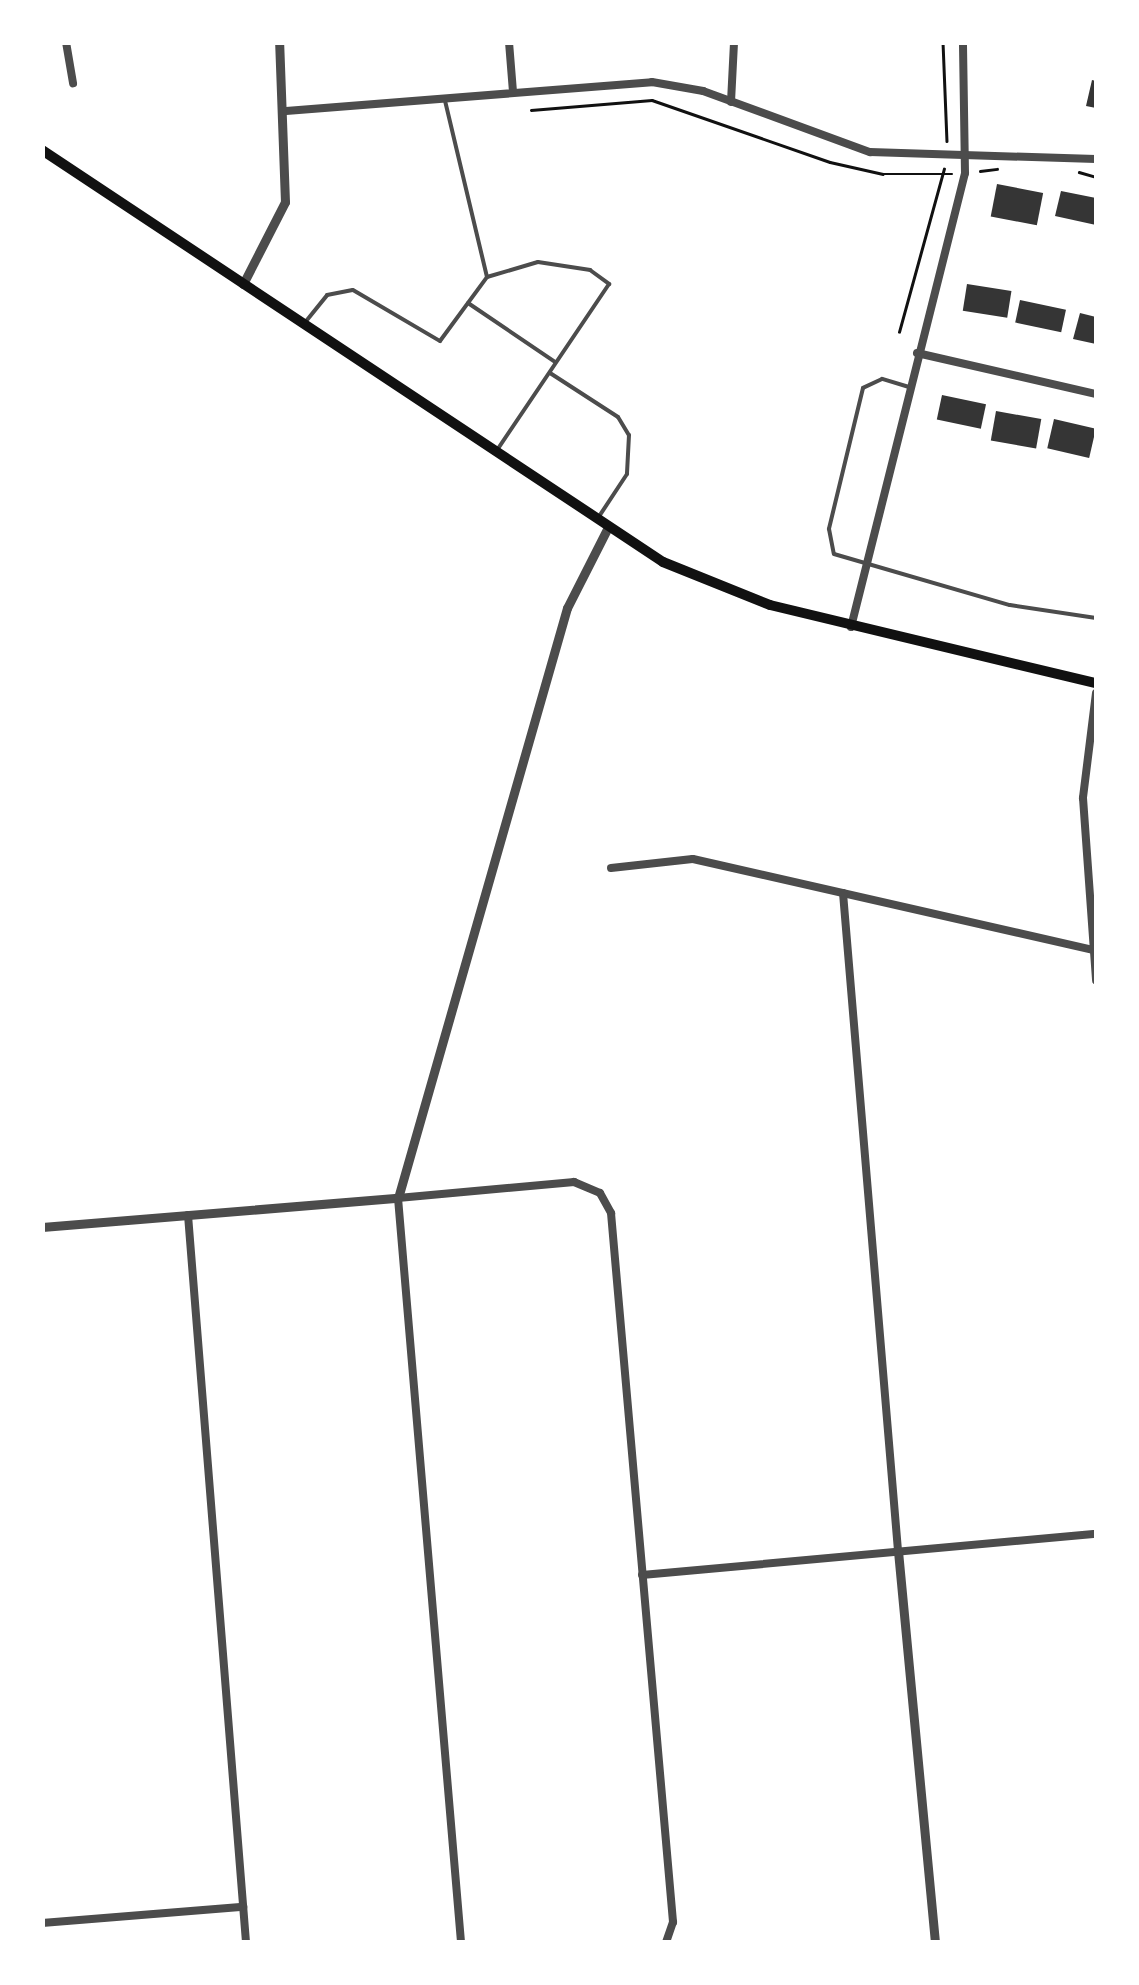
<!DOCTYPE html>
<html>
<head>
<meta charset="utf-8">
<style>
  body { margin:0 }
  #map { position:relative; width:1139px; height:1985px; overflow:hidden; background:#fff; font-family:Inter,sans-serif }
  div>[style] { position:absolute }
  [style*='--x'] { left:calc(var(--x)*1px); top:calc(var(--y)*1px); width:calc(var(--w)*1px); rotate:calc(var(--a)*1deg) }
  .building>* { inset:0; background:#353535; transform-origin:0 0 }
  .path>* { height:2.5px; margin:-1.25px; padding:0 1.25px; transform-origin:1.25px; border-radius:1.25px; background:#111 }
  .service>* { height:4px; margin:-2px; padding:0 2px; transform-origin:2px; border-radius:2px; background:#4c4c4c }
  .minor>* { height:8px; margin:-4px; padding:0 4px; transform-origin:4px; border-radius:4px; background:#4c4c4c }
  .tertiary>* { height:9px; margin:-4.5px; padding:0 4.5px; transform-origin:4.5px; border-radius:4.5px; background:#4c4c4c }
  .secondary>* { height:10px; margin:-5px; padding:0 5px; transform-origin:5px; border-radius:5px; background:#111 }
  span { translate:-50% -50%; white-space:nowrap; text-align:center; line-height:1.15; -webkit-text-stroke:8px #fff; paint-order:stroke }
  .frame { position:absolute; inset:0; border:45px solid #fff; pointer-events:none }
</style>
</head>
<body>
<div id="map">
  <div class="building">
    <div style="clip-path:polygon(1092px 80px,1096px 81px,1096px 108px,1086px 106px)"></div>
    <div style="left:997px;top:184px;width:47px;height:33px;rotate:11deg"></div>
    <div style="clip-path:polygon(1061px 191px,1096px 198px,1096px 225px,1055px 216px)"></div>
    <div style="left:967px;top:284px;width:45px;height:27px;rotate:9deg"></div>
    <div style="left:1020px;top:300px;width:47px;height:23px;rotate:12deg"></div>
    <div style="clip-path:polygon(1080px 313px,1096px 317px,1096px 344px,1073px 339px)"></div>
    <div style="left:942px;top:395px;width:45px;height:25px;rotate:12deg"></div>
    <div style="left:996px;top:411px;width:46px;height:30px;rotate:10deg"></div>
    <div style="left:1054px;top:419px;width:43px;height:30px;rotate:13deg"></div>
  </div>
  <div class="path">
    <div style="--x:943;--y:42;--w:99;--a:87.7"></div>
    <div style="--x:531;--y:110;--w:121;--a:-4.7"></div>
    <div style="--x:652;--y:100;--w:188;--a:19.2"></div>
    <div style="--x:830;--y:162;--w:54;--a:12.8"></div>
    <div style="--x:883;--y:174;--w:69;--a:0"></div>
    <div style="--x:980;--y:171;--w:17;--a:-7"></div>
    <div style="--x:1079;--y:172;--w:18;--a:16"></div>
    <div style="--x:899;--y:332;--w:169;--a:-74.6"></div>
  </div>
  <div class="service">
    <div style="--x:487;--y:277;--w:53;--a:-16.4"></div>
    <div style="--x:538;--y:262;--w:53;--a:8.7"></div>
    <div style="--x:590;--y:270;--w:24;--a:36"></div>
    <div style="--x:609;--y:284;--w:200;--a:124"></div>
    <div style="--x:468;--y:303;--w:105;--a:34.1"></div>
    <div style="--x:307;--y:320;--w:32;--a:-51"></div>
    <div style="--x:327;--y:295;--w:26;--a:-11"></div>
    <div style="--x:353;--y:290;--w:101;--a:30.4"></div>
    <div style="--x:440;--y:341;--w:79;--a:-53.7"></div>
    <div style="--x:487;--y:277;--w:185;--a:-103.4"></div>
    <div style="--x:550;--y:373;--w:81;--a:32.9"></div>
    <div style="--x:618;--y:417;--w:21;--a:59"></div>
    <div style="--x:629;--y:435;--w:39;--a:93"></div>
    <div style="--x:627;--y:474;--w:49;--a:123.4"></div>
    <div style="--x:909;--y:387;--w:28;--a:-163"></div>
    <div style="--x:882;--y:379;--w:21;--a:155"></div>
    <div style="--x:863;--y:388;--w:145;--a:103.6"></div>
    <div style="--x:829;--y:529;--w:25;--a:79"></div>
    <div style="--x:834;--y:554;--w:183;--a:16.2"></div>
    <div style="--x:1010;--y:605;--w:87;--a:8.6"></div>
  </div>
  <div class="minor">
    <div style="--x:66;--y:42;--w:42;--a:80.3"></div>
    <div style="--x:509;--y:42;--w:50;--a:85.4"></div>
    <div style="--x:731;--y:102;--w:60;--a:-87.1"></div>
    <div style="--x:286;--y:111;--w:367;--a:-4.5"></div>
    <div style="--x:652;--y:82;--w:52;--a:10"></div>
    <div style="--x:703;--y:91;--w:178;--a:20.1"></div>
    <div style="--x:870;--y:152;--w:226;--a:1.8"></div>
    <div style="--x:917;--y:353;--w:184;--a:12.9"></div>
    <div style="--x:851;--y:627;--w:468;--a:-75.9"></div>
    <div style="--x:965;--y:173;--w:131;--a:-90.9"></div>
    <div style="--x:1096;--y:693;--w:106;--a:97.1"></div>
    <div style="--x:1083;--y:798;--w:183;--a:85.9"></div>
    <div style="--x:611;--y:868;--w:82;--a:-6.3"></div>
    <div style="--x:693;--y:859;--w:411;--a:12.8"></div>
    <div style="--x:843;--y:893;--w:660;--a:85.22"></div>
    <div style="--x:188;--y:1215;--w:729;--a:85.44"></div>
    <div style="--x:642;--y:1575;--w:456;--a:-5.2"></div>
    <div style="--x:42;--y:1923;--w:202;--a:-4.6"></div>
    <div style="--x:461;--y:1942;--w:747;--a:-94.84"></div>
    <div style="--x:398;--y:1198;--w:177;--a:-5.2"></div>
    <div style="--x:574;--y:1182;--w:28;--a:23"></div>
    <div style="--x:600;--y:1193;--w:23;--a:61"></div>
    <div style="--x:611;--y:1213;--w:712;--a:85"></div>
    <div style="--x:673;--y:1922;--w:21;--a:109"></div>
  </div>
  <div class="tertiary">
    <div style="--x:243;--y:284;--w:92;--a:-62.9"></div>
    <div style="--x:285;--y:202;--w:160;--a:-92.1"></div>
    <div style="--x:42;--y:1227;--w:357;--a:-4.7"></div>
    <div style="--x:398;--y:1198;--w:614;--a:-74.02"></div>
    <div style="--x:567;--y:608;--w:89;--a:-63.1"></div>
    <div style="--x:898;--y:1551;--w:393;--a:84.6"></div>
  </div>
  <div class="secondary">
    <div style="--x:42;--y:150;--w:745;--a:33.56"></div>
    <div style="--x:663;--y:562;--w:115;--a:21.9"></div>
    <div style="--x:770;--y:605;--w:335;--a:13.5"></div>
  </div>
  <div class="frame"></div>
</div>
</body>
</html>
